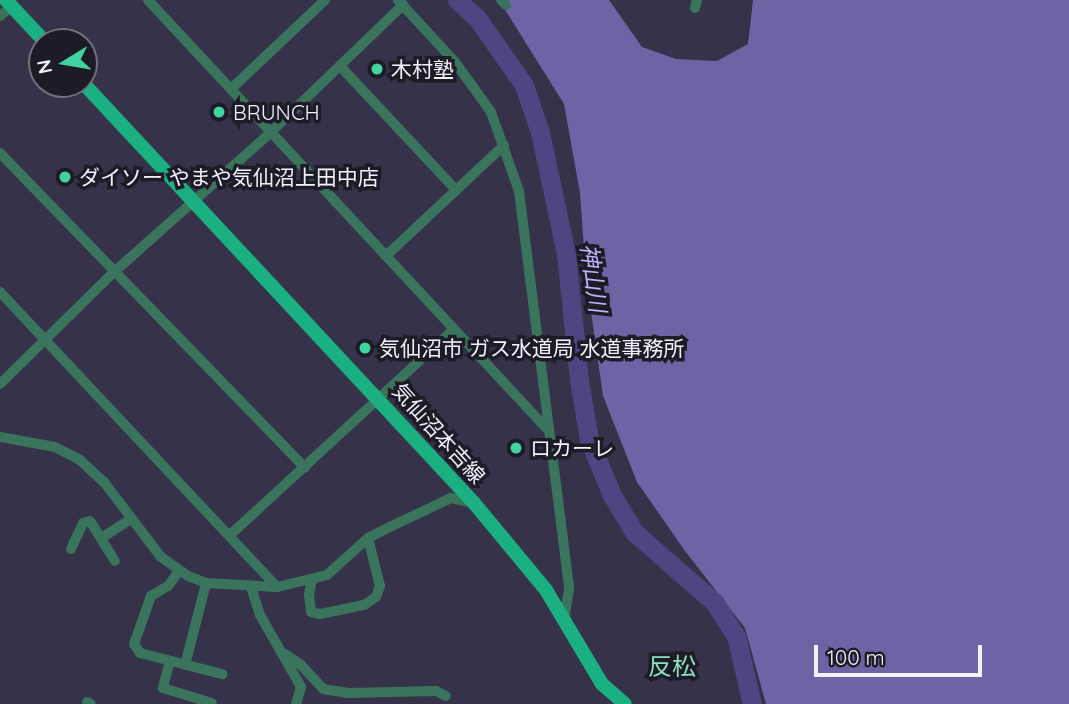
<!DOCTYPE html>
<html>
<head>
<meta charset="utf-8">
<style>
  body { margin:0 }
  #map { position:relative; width:1069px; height:704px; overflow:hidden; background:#35324a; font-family:Quicksand,"Noto Sans JP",sans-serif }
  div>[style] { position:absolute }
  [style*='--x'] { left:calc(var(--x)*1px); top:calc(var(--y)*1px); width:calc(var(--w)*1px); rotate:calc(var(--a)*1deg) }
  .forest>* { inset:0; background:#6e63a4 }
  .river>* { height:19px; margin:-9.5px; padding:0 9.5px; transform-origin:9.5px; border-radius:9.5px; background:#504582 }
  .street>* { height:10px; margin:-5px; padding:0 5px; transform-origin:5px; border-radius:5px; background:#3a745c }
  .primary>* { height:14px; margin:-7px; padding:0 7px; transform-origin:7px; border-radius:7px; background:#1bb081 }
  .dots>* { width:19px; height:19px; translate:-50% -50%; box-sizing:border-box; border:4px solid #1d1b26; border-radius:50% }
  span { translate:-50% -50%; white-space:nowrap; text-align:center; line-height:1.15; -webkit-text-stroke:7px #1d1b26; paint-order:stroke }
  .poi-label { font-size:21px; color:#f1f0fd }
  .left { translate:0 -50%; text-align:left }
  .street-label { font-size:21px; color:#f1f0fd }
  .water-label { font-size:23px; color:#bdb4fe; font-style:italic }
  .quarter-label { font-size:24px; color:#8ae1bb }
  .north { position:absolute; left:28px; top:28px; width:70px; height:70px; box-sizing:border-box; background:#1d1b26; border:2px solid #72707c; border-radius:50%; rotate:259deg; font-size:19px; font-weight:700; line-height:28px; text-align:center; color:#f1f0fd }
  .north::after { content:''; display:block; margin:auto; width:24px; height:32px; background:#42d4a0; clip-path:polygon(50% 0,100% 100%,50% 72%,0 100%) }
  .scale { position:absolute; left:814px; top:645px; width:168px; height:32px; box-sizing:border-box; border:4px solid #f1f0fd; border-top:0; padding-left:9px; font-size:21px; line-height:24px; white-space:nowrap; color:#f1f0fd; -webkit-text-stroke:5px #1d1b26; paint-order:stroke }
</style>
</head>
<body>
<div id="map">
  <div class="forest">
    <div style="clip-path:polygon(499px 0,609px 0,642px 47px,676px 59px,717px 61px,748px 44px,753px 0,1069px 0,1069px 704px,766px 704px,745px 628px,685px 551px,637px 482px,603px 396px,586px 277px,580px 193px,564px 104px)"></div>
  </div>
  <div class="river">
    <div style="--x:457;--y:0;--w:27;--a:42"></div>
    <div style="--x:477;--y:18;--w:82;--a:55"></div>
    <div style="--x:524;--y:85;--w:50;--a:71.2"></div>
    <div style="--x:540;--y:132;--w:125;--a:78"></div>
    <div style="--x:566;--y:254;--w:127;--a:84.1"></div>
    <div style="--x:579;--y:380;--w:61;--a:80.5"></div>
    <div style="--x:589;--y:440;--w:60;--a:67.3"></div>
    <div style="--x:612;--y:495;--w:43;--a:59.3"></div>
    <div style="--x:634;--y:532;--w:108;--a:41.2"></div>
    <div style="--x:715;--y:603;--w:39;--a:58"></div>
    <div style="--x:736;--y:636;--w:70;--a:76.8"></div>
  </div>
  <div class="street">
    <div style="--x:148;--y:0;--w:587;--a:47.07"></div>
    <div style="--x:398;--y:0;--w:84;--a:47.4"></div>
    <div style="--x:455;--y:62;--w:62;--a:54.2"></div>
    <div style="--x:491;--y:112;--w:84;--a:70.5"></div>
    <div style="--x:519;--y:191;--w:401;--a:82.8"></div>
    <div style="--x:569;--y:589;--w:30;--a:99"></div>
    <div style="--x:501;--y:0;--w:7;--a:45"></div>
    <div style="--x:695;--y:8;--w:8;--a:-76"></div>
    <div style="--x:0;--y:16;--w:16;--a:-40"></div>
    <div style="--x:340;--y:66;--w:170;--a:46.9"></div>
    <div style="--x:231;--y:89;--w:129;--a:-43.4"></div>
    <div style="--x:0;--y:153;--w:438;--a:45.9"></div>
    <div style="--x:386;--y:256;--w:162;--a:-43.2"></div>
    <div style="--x:0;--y:292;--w:405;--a:46.8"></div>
    <div style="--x:0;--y:384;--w:158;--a:-44.5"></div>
    <div style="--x:113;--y:273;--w:210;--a:-41.7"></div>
    <div style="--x:270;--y:133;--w:185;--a:-43.9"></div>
    <div style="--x:0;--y:437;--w:56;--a:10.3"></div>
    <div style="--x:55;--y:447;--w:28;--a:27"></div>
    <div style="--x:80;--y:460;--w:33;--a:43"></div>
    <div style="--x:104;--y:482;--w:94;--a:52.8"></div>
    <div style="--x:161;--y:557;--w:33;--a:35"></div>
    <div style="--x:188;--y:576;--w:19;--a:21"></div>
    <div style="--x:206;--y:583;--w:71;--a:3.2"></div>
    <div style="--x:277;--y:587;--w:51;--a:-13.5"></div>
    <div style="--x:327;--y:575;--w:55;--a:-42.1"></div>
    <div style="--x:368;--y:538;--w:27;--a:-27"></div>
    <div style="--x:392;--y:526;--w:65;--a:-25.4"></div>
    <div style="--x:451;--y:498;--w:24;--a:12"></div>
    <div style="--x:230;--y:535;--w:303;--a:-42.6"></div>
    <div style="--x:103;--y:537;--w:33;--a:-33"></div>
    <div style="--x:71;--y:549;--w:29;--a:-65"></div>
    <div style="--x:83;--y:523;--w:7;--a:-16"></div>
    <div style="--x:90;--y:521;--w:47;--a:58"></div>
    <div style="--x:179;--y:571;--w:19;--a:126"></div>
    <div style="--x:168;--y:586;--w:20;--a:150"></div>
    <div style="--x:151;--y:596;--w:51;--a:109.5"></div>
    <div style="--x:134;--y:644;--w:11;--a:56"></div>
    <div style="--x:140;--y:653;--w:85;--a:14.4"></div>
    <div style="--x:312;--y:579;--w:16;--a:101"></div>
    <div style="--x:309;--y:595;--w:17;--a:83"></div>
    <div style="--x:311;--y:612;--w:9;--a:13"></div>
    <div style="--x:320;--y:614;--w:45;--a:-11.6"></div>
    <div style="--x:364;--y:605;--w:14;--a:-34"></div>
    <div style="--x:376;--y:597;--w:12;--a:-70"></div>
    <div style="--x:380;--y:586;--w:49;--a:-104"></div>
    <div style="--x:251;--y:587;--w:29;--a:72"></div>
    <div style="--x:260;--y:615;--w:83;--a:60.3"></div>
    <div style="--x:301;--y:687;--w:18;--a:106"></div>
    <div style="--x:285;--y:654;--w:18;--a:34"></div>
    <div style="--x:300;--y:664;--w:34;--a:47"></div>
    <div style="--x:323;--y:689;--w:24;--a:9"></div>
    <div style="--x:347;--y:693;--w:89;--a:-1.3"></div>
    <div style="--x:436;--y:691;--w:11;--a:27"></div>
    <div style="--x:170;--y:661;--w:28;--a:105"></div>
    <div style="--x:163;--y:688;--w:51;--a:17"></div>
    <div style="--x:185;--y:665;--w:85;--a:-75.6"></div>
    <div style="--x:87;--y:702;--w:4;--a:27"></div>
  </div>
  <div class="primary">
    <div style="--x:6;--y:0;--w:57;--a:47.1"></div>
    <div style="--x:84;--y:84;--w:572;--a:47.05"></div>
    <div style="--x:474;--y:503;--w:113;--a:50.4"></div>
    <div style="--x:546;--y:590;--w:109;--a:59.2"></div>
    <div style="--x:602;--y:684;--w:30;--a:41"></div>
  </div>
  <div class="dots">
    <div style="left:377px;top:69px;background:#42d4a0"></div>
    <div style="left:219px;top:112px;background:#42d4a0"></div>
    <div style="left:65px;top:177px;background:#42d4a0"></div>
    <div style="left:365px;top:348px;background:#42d4a0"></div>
    <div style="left:516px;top:448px;background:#42d4a0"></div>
  </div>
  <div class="poi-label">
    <span class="left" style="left:391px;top:69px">木村塾</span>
    <span class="left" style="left:233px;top:112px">BRUNCH</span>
    <span class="left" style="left:79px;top:177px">ダイソー やまや気仙沼上田中店</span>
    <span class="left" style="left:379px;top:348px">気仙沼市 ガス水道局 水道事務所</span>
    <span class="left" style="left:530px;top:448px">ロカーレ</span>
  </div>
  <div class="street-label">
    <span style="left:439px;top:433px;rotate:48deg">気仙沼本吉線</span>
  </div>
  <div class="water-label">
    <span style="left:593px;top:278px;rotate:82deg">神山川</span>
  </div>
  <div class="quarter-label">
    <span style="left:672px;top:667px">反松</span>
  </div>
  <div class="north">N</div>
  <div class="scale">100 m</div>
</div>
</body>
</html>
